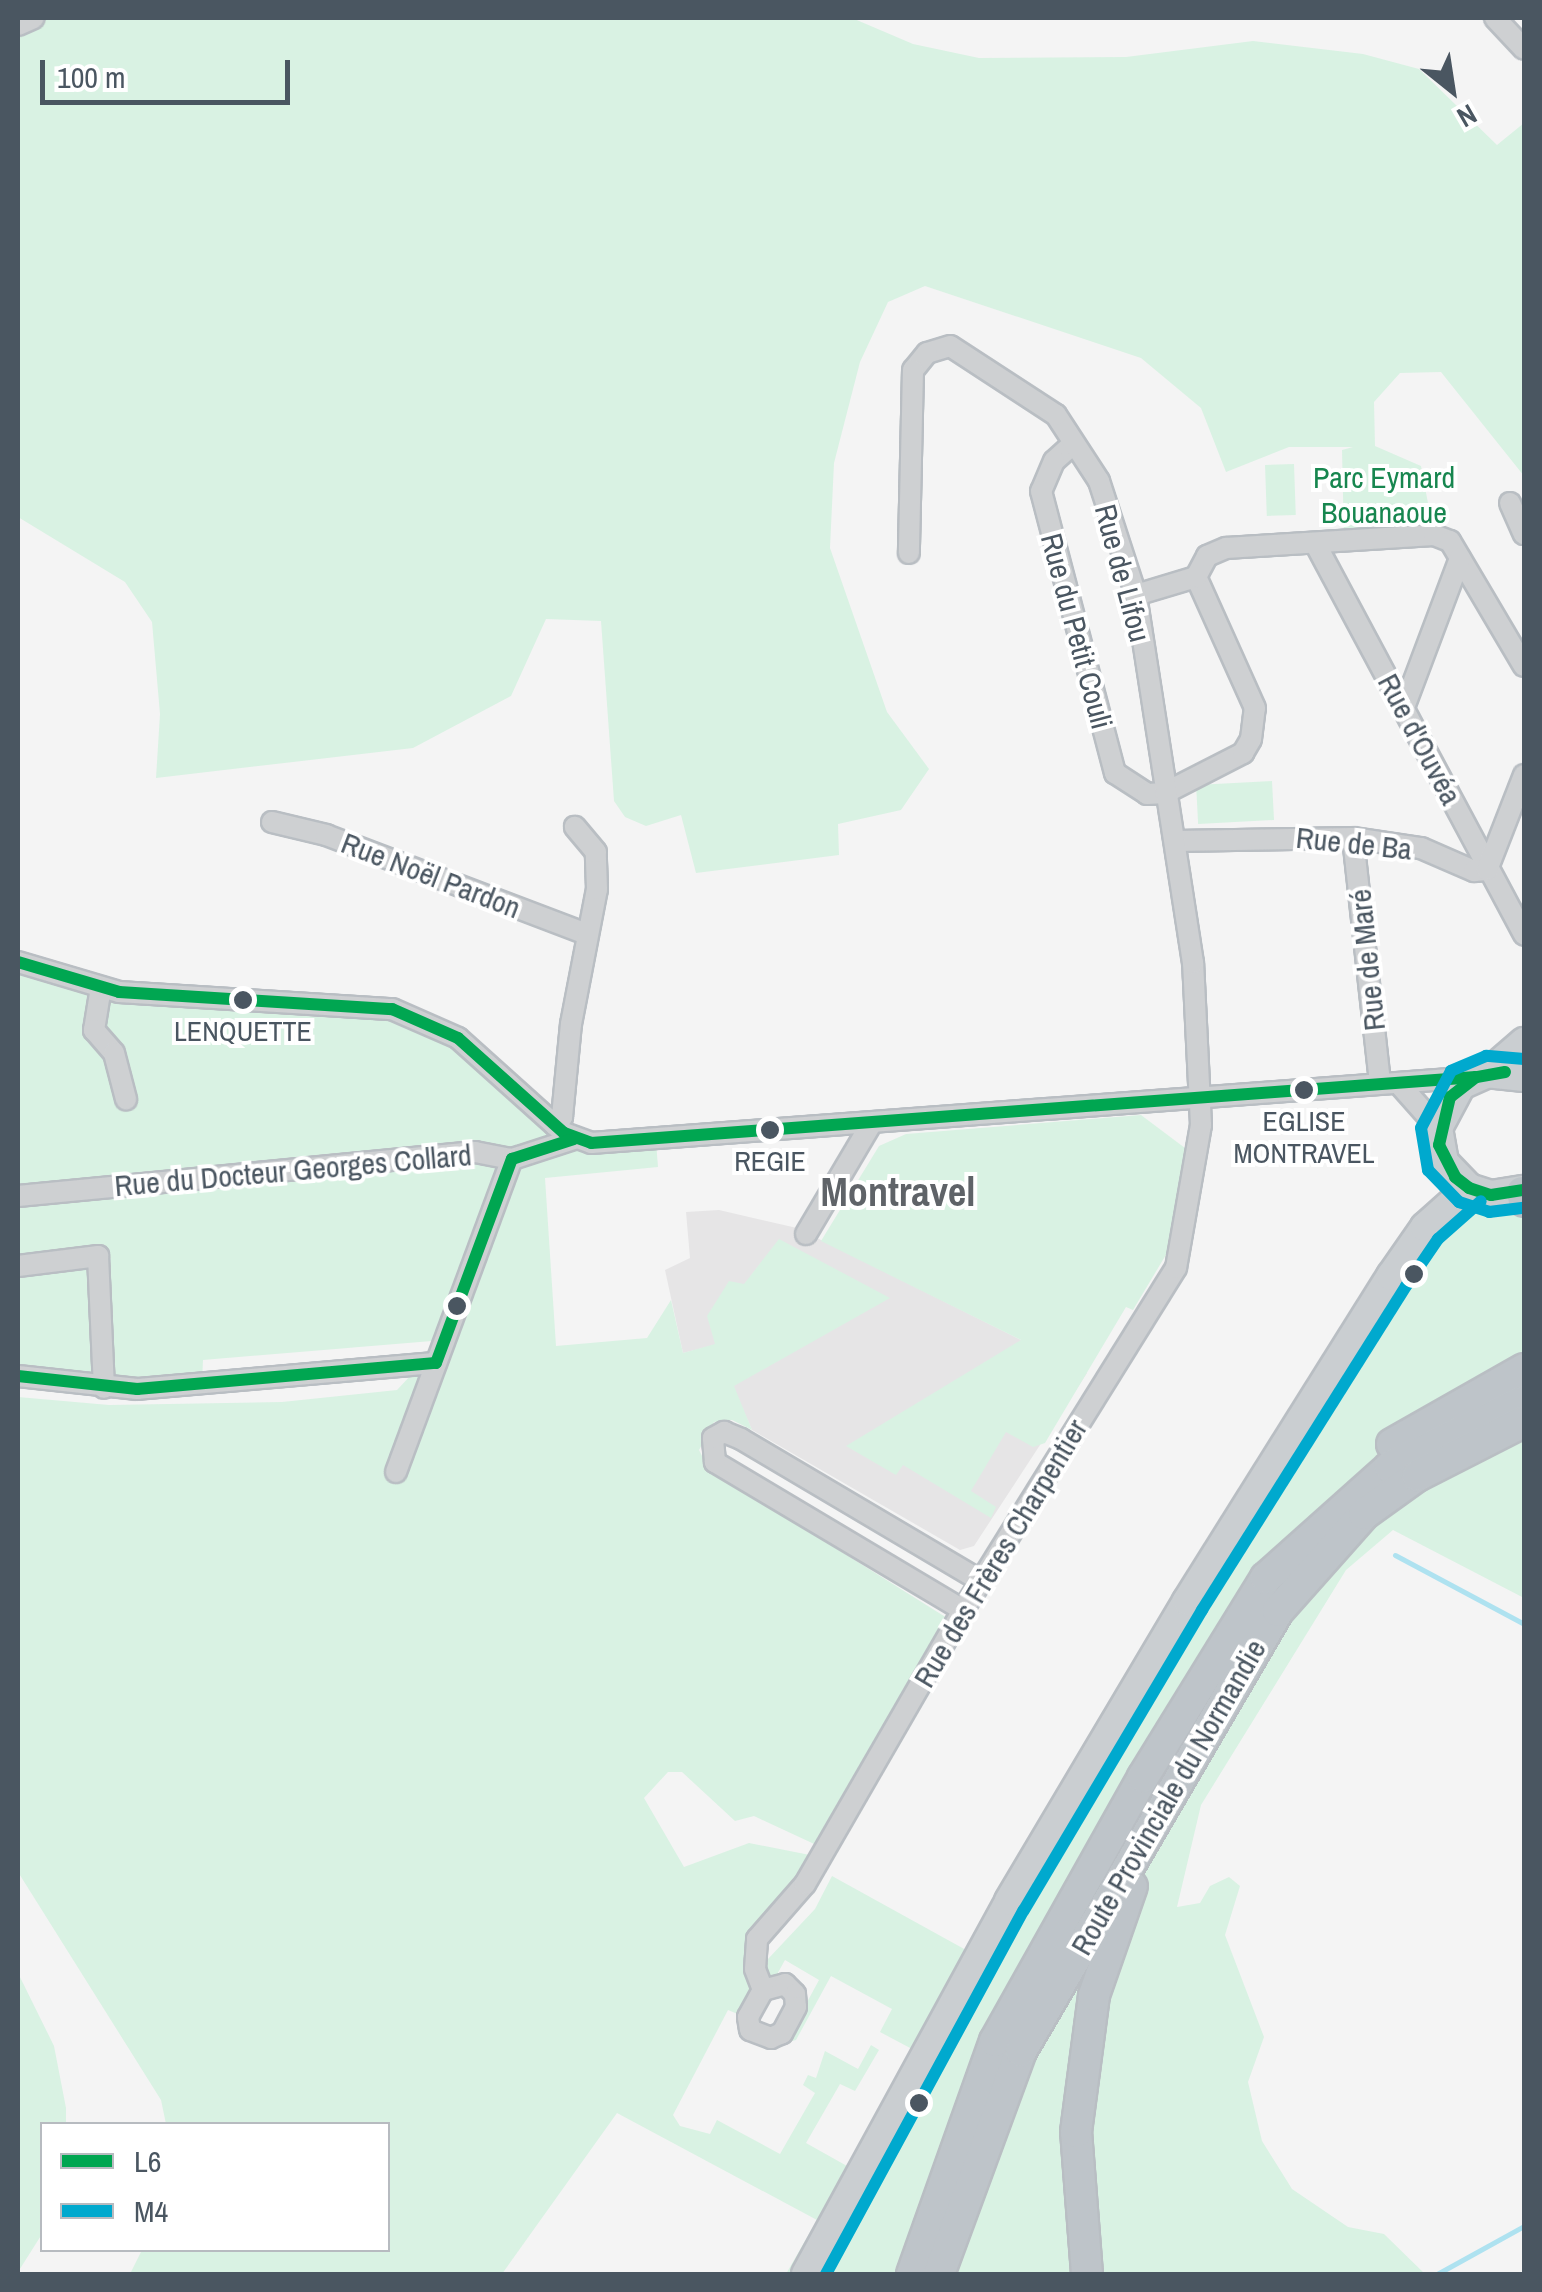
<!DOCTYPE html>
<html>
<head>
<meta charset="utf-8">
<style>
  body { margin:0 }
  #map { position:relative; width:1542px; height:2292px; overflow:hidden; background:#f4f4f4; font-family:"Archivo Narrow",sans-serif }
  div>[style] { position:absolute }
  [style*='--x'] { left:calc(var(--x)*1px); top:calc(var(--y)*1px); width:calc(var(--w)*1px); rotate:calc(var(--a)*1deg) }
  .education>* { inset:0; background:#e6e5e6 }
  .green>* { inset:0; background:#d9f2e3; transform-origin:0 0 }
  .stream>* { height:5px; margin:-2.5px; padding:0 2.5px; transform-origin:2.5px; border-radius:2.5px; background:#aee2f0 }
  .roads { filter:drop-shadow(2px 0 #b9bec3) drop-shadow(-2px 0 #b9bec3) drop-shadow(0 2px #b9bec3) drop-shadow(0 -2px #b9bec3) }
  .minor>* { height:20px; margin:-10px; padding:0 10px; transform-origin:10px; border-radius:10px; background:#ced0d2 }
  .major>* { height:28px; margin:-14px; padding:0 14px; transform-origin:14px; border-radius:14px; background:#caced1 }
  .highway>* { height:30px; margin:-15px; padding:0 15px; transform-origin:15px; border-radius:15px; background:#bec4c9 }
  .bus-1>* { height:12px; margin:-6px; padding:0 6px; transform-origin:6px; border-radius:6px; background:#00a651 }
  .bus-2>* { height:12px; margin:-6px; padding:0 6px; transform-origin:6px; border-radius:6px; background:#00a9ce }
  .dots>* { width:28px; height:28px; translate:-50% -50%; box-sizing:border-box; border:5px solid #fff; border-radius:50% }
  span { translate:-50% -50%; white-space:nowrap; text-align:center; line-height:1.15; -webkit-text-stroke:8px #fff; paint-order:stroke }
  .bus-label { font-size:28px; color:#4a5661 }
  .park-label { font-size:30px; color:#17864f }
  .street-label { font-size:30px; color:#4a5661 }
  .district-label { font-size:40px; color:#5f6368; font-weight:700 }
  .frame { position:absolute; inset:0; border:20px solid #4a5661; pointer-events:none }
  .legend { position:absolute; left:40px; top:2122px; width:350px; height:130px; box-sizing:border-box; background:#fff; border:2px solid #b7bbc0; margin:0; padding:12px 18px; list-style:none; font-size:30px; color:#4a5661 }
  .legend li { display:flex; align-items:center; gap:20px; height:50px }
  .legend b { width:50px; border:2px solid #b7bbc0 }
  .north { position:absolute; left:1402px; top:40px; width:100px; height:100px; -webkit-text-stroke:8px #fff; paint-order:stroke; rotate:150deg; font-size:28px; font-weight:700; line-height:40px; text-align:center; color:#4a5661 }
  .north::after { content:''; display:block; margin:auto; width:35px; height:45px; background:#4a5661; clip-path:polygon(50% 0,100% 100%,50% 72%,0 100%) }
  .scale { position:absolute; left:40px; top:60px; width:250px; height:45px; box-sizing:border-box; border:5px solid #4a5661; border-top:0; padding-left:12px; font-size:30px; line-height:35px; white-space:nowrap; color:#4a5661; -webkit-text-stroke:8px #fff; paint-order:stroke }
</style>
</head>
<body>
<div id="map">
  <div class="education">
    <div style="clip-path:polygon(719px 1210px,797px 1228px,1087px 1373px,974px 1546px,960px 1550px,752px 1430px,715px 1345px,683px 1353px,665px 1270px,690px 1258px,686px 1212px)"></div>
  </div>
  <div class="green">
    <div style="clip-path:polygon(18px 18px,852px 18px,913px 44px,979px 58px,1126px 57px,1253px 41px,1363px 54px,1419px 69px,1497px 145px,1524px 123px,1524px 476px,1441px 372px,1400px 373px,1374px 402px,1375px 446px,1421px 466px,1434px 535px,1344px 540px,1342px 450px,1353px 447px,1289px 447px,1226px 472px,1201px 408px,1141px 358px,925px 286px,888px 302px,860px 362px,834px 463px,830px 548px,887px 712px,929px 769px,901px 810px,838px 824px,839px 855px,696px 873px,681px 815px,646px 826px,625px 817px,614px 801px,601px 621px,546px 619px,511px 696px,413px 748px,156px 778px,160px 714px,152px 622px,125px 582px,18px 517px)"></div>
    <div style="left:1294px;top:464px;width:51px;height:29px;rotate:88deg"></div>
    <div style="left:1272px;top:781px;width:39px;height:76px;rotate:87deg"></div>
    <div style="clip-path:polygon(18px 962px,69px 979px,428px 1021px,564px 1133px,656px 1141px,658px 1167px,545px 1178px,556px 1346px,647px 1338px,671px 1300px,683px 1353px,715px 1344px,707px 1316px,729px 1281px,744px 1284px,779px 1239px,890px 1298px,734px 1386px,752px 1430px,732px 1420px,714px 1422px,699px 1450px,708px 1468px,955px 1623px,825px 1849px,754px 1816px,735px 1821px,682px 1772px,668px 1772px,644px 1798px,684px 1867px,749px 1843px,820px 1857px,757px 1939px,760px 1982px,740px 2015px,728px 2010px,673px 2115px,680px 2126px,710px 2134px,717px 2120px,780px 2154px,815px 2093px,803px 2085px,808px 2075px,816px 2078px,825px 2051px,858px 2069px,871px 2045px,879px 2050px,855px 2091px,840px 2084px,806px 2143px,847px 2166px,912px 2049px,880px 2032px,892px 2009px,831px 1976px,796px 2040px,785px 2043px,819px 1980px,785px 1960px,775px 1978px,765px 1974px,768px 1959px,815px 1909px,832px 1876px,966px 1950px,1430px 1201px,1515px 1208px,1524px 1201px,1524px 1598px,1393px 1530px,1346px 1570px,1201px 1805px,1177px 1907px,1200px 1903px,1210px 1886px,1229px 1877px,1240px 1886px,1225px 1935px,1264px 2037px,1248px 2082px,1262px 2141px,1292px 2189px,1348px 2227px,1384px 2234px,1425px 2274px,786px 2274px,817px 2220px,617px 2113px,502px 2274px,130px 2274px,142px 2250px,388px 2250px,388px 2124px,166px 2124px,161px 2100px,18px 1872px,18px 1397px,109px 1405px,282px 1402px,397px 1390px,444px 1340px,203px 1360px,202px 1382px,18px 1376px)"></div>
    <div style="clip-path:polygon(1141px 1115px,1189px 1151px,1167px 1253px,1133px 1310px,1126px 1307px,1045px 1443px,1033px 1447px,1006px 1432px,971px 1491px,996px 1507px,991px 1518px,903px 1465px,896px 1475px,846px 1446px,1021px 1340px,821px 1241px,879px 1146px,906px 1134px)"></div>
    <div style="clip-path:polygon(18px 1973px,54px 2046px,66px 2108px,66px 2124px,42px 2124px,42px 2234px,18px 2272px)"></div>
  </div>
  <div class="stream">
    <div style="--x:1395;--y:1555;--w:146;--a:28.1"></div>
    <div style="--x:1437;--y:2274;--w:99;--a:-28.9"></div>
  </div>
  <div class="roads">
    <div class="minor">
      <div style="--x:1495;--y:18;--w:42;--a:46.9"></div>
      <div style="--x:18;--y:25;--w:17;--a:-24"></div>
      <div style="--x:1073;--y:444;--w:25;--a:138"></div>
      <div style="--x:1054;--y:461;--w:33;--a:113"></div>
      <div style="--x:1041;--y:491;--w:292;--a:75.3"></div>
      <div style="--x:1115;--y:773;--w:38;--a:33"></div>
      <div style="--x:1147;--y:794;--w:18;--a:-3"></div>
      <div style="--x:1165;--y:793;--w:88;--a:-27.1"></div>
      <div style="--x:1243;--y:753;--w:16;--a:-60"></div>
      <div style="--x:1251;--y:739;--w:31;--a:-83"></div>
      <div style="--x:1255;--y:708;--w:144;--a:-114.2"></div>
      <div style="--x:1510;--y:503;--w:34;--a:66"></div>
      <div style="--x:1315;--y:543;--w:444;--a:61.9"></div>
      <div style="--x:1136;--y:595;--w:63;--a:-16.7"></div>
      <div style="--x:1196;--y:577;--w:24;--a:-62"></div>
      <div style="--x:1207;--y:556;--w:21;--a:-23"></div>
      <div style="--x:1226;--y:548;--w:208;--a:-3.6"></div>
      <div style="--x:1434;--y:535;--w:17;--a:21"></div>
      <div style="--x:1450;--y:541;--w:145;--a:59.4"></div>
      <div style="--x:1403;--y:710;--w:162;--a:-69.4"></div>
      <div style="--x:272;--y:822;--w:56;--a:13.5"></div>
      <div style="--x:326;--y:835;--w:279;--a:20.8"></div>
      <div style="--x:1353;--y:838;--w:246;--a:83.7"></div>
      <div style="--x:1176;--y:841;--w:177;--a:-1"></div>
      <div style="--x:1353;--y:838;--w:69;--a:8.4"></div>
      <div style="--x:1421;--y:848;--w:58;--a:23.5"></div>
      <div style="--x:1474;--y:871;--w:13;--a:-4"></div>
      <div style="--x:1487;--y:870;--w:102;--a:-68.7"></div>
      <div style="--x:18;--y:962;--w:105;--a:16.5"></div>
      <div style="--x:119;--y:992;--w:274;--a:3.6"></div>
      <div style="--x:392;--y:1009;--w:72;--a:23.7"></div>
      <div style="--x:458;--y:1038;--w:142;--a:41.9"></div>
      <div style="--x:564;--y:1133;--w:29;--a:20"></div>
      <div style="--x:591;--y:1143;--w:885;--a:-4.27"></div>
      <div style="--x:101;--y:987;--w:44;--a:99.2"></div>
      <div style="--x:94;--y:1030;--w:30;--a:49"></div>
      <div style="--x:114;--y:1053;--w:48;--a:75.4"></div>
      <div style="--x:1400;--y:1085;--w:57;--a:48.5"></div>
      <div style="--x:555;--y:1125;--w:11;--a:-49"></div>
      <div style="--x:562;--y:1117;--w:93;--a:-84.5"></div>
      <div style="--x:571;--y:1024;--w:137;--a:-79.1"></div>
      <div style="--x:597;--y:889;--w:37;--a:-92"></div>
      <div style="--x:596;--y:852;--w:33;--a:-130"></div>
      <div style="--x:18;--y:1196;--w:459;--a:-5.5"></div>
      <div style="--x:475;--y:1152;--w:38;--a:11"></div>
      <div style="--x:512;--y:1159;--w:65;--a:-17.9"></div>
      <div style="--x:806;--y:1234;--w:128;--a:-59.4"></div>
      <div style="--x:18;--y:1266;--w:81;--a:-7.1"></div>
      <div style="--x:98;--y:1256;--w:132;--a:87.4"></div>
      <div style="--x:18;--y:1376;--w:120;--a:6.2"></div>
      <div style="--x:137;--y:1389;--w:300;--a:-5"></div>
      <div style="--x:396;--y:1472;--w:334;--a:-69.7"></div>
      <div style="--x:963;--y:1610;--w:289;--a:-149.2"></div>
      <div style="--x:715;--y:1462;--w:24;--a:-95"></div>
      <div style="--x:713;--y:1438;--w:13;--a:-29"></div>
      <div style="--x:724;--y:1432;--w:18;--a:22"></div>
      <div style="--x:741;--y:1439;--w:279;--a:30.6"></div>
      <div style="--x:763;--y:1990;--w:23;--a:-15"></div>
      <div style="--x:785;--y:1984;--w:14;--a:45"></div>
      <div style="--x:795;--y:1994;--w:13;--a:86"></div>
      <div style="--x:796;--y:2007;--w:30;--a:118"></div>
      <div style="--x:782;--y:2033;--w:12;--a:156"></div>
      <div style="--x:771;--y:2038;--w:22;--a:-159"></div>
      <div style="--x:750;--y:2030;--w:13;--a:-99"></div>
      <div style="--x:748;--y:2017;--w:31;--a:-61"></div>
      <div style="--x:763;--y:1990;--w:22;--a:-111"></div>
      <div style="--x:755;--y:1969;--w:30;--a:-86"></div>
      <div style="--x:757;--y:1939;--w:73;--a:-48.9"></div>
      <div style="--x:805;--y:1884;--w:316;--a:-60"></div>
      <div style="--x:963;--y:1610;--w:403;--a:-58.1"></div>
      <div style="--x:1176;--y:1268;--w:145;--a:-80.1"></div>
      <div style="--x:1201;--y:1125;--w:162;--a:-92.8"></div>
      <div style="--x:1193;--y:963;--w:372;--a:-98.8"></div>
      <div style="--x:1136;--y:595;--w:120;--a:-108"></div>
      <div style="--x:1099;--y:481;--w:79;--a:-123.1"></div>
      <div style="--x:1056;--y:415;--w:126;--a:-146.9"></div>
      <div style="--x:950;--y:346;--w:24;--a:163"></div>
      <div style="--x:927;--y:353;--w:22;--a:129"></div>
      <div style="--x:913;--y:370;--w:183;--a:91.3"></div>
    </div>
    <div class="major">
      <div style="--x:1488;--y:1073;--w:48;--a:-40.7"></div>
      <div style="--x:1524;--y:1077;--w:36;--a:-174"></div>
      <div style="--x:1488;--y:1073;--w:30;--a:156"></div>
      <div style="--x:1461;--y:1085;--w:49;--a:118.1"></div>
      <div style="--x:1438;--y:1128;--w:35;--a:80"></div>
      <div style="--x:1444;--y:1162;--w:36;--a:46"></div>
      <div style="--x:1469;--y:1188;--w:23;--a:18"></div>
      <div style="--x:1491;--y:1195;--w:33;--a:-9"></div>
      <div style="--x:806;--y:2274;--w:425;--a:-61.4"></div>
      <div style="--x:1009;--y:1901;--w:349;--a:-59.3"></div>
      <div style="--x:1187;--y:1601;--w:384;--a:-57.9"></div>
      <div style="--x:1391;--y:1276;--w:60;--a:-55.2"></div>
      <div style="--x:1425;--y:1227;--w:59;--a:-41.6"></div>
    </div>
    <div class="highway">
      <div style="--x:1522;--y:1192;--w:9;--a:77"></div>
      <div style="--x:1392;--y:1444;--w:152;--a:-29.6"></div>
      <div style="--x:912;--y:2274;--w:247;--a:-70.4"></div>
      <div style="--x:995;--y:2041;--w:303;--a:-60.7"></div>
      <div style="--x:1143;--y:1777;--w:234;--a:-58.3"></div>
      <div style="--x:1266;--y:1578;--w:166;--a:-41.8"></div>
      <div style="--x:1390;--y:1467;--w:149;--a:-26.2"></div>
      <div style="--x:939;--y:2274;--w:238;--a:-69.8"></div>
      <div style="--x:1021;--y:2051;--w:510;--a:-59.71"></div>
      <div style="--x:1278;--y:1611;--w:130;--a:-48.4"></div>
      <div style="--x:1364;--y:1514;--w:65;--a:-35.6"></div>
      <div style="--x:1417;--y:1476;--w:119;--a:-27"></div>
      <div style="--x:1087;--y:2274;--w:142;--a:-94.4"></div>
      <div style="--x:1076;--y:2132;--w:138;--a:-82.5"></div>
      <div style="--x:1094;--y:1995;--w:115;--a:-70.8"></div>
    </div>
  </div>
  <div class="bus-1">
    <div style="--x:18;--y:962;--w:105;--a:16.5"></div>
    <div style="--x:119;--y:992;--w:274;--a:3.6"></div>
    <div style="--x:392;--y:1009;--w:72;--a:23.7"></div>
    <div style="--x:458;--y:1038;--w:142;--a:41.9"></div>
    <div style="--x:564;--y:1133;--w:29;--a:20"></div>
    <div style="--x:591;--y:1143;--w:887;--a:-4.27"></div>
    <div style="--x:1505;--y:1072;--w:29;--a:170"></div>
    <div style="--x:1476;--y:1077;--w:33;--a:142"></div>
    <div style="--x:1450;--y:1097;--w:49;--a:102.9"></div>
    <div style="--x:1439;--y:1145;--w:36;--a:63"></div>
    <div style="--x:1455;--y:1177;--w:18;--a:38"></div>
    <div style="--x:1469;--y:1188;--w:23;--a:18"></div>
    <div style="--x:1491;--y:1195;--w:33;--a:-9"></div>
    <div style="--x:18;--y:1376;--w:120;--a:6.2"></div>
    <div style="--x:137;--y:1389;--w:300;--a:-5"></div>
    <div style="--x:436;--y:1363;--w:218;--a:-69.6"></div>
    <div style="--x:512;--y:1159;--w:65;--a:-17.9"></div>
  </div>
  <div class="bus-2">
    <div style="--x:1524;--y:1059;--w:38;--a:-175"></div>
    <div style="--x:1486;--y:1056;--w:38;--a:157"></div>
    <div style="--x:1451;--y:1071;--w:64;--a:117.8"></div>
    <div style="--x:1421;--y:1128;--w:43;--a:80.5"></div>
    <div style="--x:1428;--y:1170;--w:45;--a:45.9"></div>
    <div style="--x:1459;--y:1202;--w:32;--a:18"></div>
    <div style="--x:1489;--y:1212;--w:35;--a:-7"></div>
    <div style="--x:826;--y:2274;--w:414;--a:-61.5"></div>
    <div style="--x:1024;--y:1910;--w:349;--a:-59.3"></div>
    <div style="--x:1202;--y:1610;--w:383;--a:-57.8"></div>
    <div style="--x:1406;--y:1286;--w:57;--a:-55.8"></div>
    <div style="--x:1438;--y:1239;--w:57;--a:-41.5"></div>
  </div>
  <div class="dots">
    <div style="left:243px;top:1000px;background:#4a5661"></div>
    <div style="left:1304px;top:1090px;background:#4a5661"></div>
    <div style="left:770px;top:1130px;background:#4a5661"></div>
    <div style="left:1414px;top:1274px;background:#4a5661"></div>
    <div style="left:457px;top:1306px;background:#4a5661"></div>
    <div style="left:919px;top:2103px;background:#4a5661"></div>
  </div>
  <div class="bus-label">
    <span style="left:243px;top:1031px">LENQUETTE</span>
    <span style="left:1304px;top:1137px">EGLISE<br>MONTRAVEL</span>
    <span style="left:770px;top:1161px">REGIE</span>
  </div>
  <div class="park-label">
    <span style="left:1384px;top:494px">Parc Eymard<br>Bouanaoue</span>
  </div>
  <div class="street-label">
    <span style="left:1123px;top:573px;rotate:75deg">Rue de Lifou</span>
    <span style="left:1077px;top:631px;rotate:75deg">Rue du Petit Couli</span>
    <span style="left:1420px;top:739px;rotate:62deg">Rue d'Ouvéa</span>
    <span style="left:1354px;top:843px;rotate:6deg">Rue de Ba</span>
    <span style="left:431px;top:875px;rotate:21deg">Rue Noël Pardon</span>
    <span style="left:1367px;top:960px;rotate:-96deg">Rue de Maré</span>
    <span style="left:293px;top:1170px;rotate:-5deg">Rue du Docteur Georges Collard</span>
    <span style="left:1000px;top:1553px;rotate:-59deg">Rue des Frères Charpentier</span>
    <span style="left:1168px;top:1797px;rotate:-60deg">Route Provinciale du Normandie</span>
  </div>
  <div class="district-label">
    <span style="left:898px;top:1192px">Montravel</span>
  </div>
  <div class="frame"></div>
  <ul class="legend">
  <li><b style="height:12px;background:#00a651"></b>L6</li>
  <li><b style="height:12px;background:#00a9ce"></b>M4</li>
  </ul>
  <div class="north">N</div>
  <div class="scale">100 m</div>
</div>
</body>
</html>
